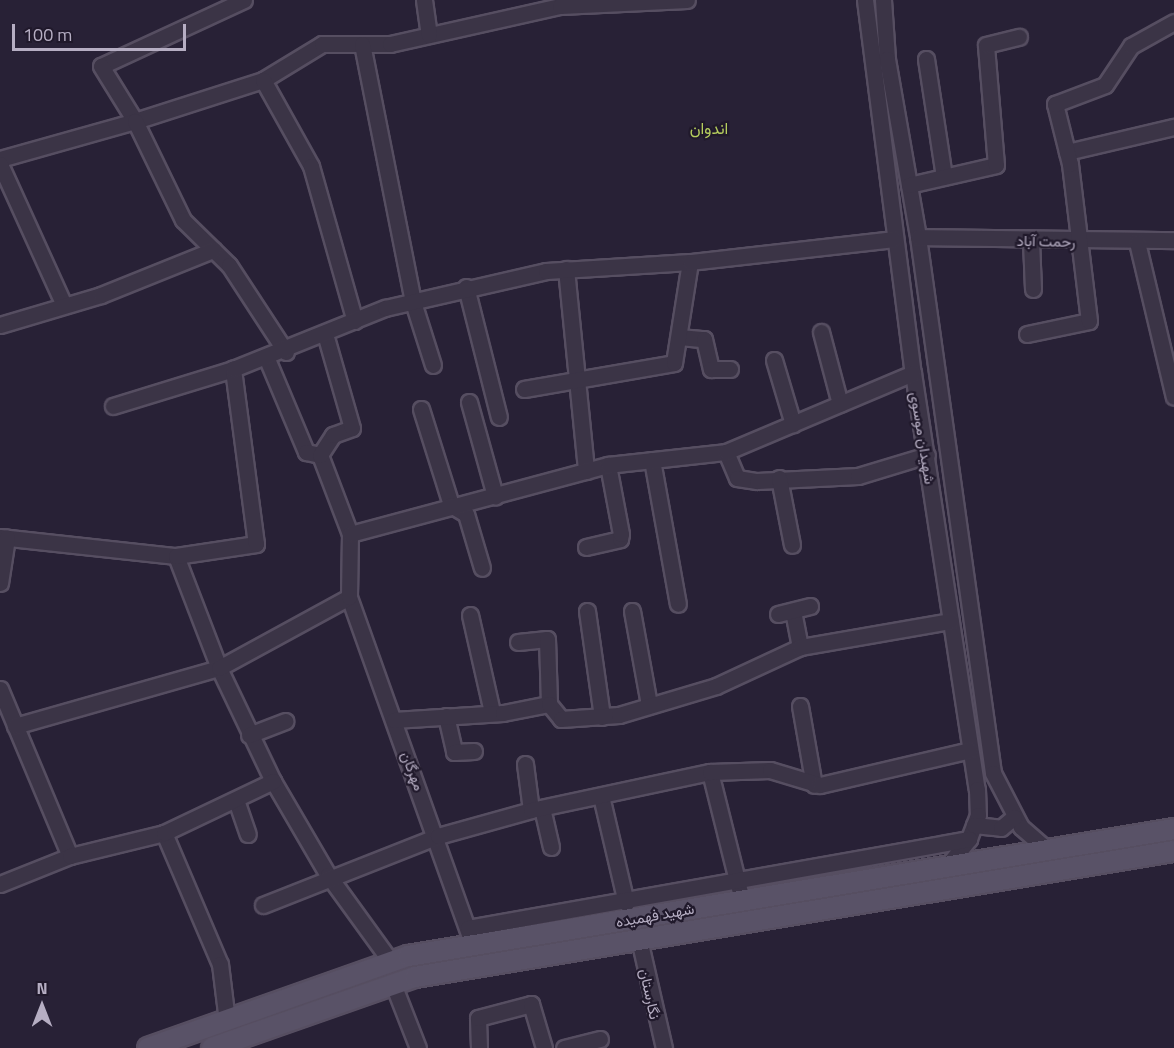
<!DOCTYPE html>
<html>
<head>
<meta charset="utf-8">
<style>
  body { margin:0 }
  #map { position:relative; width:1174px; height:1048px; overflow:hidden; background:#282136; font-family:"Titillium Web",Vazirmatn,sans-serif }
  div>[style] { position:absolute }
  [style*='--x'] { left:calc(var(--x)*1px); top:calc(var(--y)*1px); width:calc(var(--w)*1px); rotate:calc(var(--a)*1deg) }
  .roads { filter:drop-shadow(2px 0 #564e61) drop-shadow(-2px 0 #564e61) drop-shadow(0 2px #564e61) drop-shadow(0 -2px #564e61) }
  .minor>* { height:15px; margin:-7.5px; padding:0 7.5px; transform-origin:7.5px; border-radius:7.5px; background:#3b3446 }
  .major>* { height:20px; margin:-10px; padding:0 10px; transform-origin:10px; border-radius:10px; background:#595267 }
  span { translate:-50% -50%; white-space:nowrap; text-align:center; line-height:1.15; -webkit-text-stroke:4.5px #20192b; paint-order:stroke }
  .street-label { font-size:15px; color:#b6aec3 }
  .neighbourhood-label { font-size:16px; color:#b6ce5e }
  .north { position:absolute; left:12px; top:976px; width:60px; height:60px; -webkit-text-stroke:4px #20192b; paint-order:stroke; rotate:0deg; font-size:16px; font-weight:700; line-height:24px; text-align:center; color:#b6aec3 }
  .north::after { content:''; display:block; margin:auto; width:21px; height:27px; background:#b6aec3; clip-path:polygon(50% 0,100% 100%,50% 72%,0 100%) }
  .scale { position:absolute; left:12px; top:24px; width:174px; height:27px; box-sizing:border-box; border:3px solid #b6aec3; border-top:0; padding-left:8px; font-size:18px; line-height:21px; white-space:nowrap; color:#b6aec3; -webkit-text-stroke:4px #20192b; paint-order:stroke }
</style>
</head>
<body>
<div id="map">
  <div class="roads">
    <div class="minor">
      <div style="--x:244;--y:0;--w:157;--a:155.2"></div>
      <div style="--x:101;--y:66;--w:65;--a:58.3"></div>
      <div style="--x:135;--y:121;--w:134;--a:-17.8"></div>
      <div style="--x:263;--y:80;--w:69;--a:-31.4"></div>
      <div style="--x:322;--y:44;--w:68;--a:0"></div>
      <div style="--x:390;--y:44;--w:174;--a:-12.6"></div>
      <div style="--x:560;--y:6;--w:127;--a:-2.7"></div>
      <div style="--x:424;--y:0;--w:35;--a:82"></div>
      <div style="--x:865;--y:0;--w:376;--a:82.7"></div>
      <div style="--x:913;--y:373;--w:421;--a:81.3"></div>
      <div style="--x:977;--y:789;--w:26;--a:88"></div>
      <div style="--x:978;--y:815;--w:26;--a:111"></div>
      <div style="--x:969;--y:839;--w:35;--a:129"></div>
      <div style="--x:883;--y:0;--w:59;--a:86.1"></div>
      <div style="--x:887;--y:59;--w:181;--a:80.1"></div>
      <div style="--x:918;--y:237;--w:541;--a:82.03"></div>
      <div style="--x:993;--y:773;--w:61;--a:62.6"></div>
      <div style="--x:1021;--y:827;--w:35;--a:41"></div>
      <div style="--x:362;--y:44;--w:263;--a:78.8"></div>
      <div style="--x:413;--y:302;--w:66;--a:72.4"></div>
      <div style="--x:926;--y:59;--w:119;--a:81.3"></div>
      <div style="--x:263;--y:80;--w:98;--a:60.8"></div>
      <div style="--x:311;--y:166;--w:161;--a:74.2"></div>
      <div style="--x:1067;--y:152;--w:110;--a:-13.2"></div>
      <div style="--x:0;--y:159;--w:140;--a:-15.7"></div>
      <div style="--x:135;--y:121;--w:110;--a:64.1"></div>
      <div style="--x:183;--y:220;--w:64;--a:44.4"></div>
      <div style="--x:229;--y:265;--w:104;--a:56.8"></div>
      <div style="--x:0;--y:164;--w:155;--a:65.6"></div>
      <div style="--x:909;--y:185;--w:89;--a:-12.9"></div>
      <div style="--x:996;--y:165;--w:120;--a:-94.8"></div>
      <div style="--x:986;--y:45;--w:34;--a:-14"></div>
      <div style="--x:918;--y:237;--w:256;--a:0.7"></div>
      <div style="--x:1031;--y:241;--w:48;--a:87.6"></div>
      <div style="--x:1137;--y:242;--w:159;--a:76.6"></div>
      <div style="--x:566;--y:269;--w:203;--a:84.3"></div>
      <div style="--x:466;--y:287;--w:134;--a:75.8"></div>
      <div style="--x:0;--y:325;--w:105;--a:-16.5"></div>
      <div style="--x:101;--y:295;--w:121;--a:-21.9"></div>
      <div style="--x:821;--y:332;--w:74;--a:75.2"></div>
      <div style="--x:1027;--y:334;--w:63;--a:-11.8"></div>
      <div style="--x:1089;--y:321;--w:158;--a:-96.9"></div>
      <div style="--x:1070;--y:164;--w:62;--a:-104"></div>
      <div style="--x:1055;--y:104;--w:53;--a:-20.8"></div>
      <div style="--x:1105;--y:85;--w:47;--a:-56.3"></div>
      <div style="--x:1131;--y:46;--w:49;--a:-29.2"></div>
      <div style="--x:679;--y:337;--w:25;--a:5"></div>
      <div style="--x:704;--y:339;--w:31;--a:77"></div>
      <div style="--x:711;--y:369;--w:19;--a:0"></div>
      <div style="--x:267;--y:359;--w:101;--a:67.2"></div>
      <div style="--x:306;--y:452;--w:14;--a:12"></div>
      <div style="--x:320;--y:455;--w:85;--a:69.2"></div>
      <div style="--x:774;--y:360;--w:67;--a:73.5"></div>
      <div style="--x:524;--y:389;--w:152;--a:-9.8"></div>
      <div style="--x:674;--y:363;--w:102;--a:-81"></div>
      <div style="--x:469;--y:402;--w:98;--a:74.5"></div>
      <div style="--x:113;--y:406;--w:126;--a:-17.1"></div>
      <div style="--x:421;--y:409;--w:101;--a:72.6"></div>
      <div style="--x:451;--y:505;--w:17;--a:31"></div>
      <div style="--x:466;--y:514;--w:56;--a:73.5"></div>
      <div style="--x:726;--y:452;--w:28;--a:67"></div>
      <div style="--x:737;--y:478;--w:20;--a:9"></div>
      <div style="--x:757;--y:481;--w:101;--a:-2.8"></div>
      <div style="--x:858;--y:476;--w:72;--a:-16.9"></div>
      <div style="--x:320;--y:455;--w:24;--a:-57"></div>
      <div style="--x:333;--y:435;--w:20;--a:-20"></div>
      <div style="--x:352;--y:428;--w:98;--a:-106"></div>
      <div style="--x:652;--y:460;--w:146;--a:79.8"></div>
      <div style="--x:779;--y:478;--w:68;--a:79"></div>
      <div style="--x:0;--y:537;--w:177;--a:6.2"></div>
      <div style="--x:176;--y:556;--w:120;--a:69"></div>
      <div style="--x:219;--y:668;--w:125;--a:64.5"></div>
      <div style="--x:273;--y:781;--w:109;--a:59.7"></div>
      <div style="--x:328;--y:875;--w:107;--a:54.1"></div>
      <div style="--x:586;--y:547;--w:35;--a:-13"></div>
      <div style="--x:620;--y:539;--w:5;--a:-79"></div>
      <div style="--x:621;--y:534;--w:70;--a:-100.7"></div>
      <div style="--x:176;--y:556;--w:81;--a:-8.5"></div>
      <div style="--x:256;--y:544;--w:177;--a:-97.5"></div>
      <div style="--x:233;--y:369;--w:164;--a:-21.9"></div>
      <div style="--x:385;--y:308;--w:165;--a:-12.9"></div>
      <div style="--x:546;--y:271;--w:144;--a:-3.6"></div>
      <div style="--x:690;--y:262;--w:205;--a:-6.4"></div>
      <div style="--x:0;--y:583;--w:46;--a:-81.2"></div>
      <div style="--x:349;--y:597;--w:360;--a:70.4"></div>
      <div style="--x:587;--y:611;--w:107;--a:81.9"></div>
      <div style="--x:632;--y:611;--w:96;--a:79.7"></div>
      <div style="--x:793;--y:611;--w:37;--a:79"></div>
      <div style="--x:778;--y:614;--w:33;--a:-14"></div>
      <div style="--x:470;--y:615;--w:99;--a:77.2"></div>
      <div style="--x:518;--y:642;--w:29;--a:-6"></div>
      <div style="--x:547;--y:639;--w:65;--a:88.2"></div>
      <div style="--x:0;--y:689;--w:181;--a:67.3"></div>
      <div style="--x:800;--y:706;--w:80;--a:80"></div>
      <div style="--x:446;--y:716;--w:37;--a:77"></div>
      <div style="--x:454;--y:752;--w:20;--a:-3"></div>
      <div style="--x:394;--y:720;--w:109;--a:-3.7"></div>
      <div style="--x:503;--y:713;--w:47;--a:-11.1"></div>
      <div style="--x:549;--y:704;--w:19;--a:51"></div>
      <div style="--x:561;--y:719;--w:58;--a:-3.9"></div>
      <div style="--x:619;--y:715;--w:101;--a:-16.6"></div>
      <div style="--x:716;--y:686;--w:93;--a:-24.9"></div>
      <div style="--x:800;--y:647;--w:153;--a:-9.8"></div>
      <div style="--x:15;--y:726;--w:212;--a:-15.9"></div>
      <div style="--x:219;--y:668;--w:148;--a:-28.6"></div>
      <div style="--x:349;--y:597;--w:63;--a:-89.1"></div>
      <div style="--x:350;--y:534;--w:267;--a:-15"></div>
      <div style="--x:608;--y:465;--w:119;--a:-6.3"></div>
      <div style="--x:726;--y:452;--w:203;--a:-22.9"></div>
      <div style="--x:249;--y:735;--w:39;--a:-21"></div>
      <div style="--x:525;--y:764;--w:46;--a:82.6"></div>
      <div style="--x:710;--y:772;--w:124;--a:76"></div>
      <div style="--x:601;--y:796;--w:110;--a:76.8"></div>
      <div style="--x:236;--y:800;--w:36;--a:71"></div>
      <div style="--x:542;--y:808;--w:40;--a:77"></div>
      <div style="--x:974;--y:825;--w:27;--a:6"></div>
      <div style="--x:1001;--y:828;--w:17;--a:-40"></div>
      <div style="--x:164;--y:833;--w:142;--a:66.9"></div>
      <div style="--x:220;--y:964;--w:57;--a:83"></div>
      <div style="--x:0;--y:884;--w:75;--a:-21.8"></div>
      <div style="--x:70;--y:856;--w:97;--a:-13.7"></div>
      <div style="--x:164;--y:833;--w:121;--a:-25.5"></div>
      <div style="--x:263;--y:905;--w:188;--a:-21.5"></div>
      <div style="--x:438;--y:836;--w:97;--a:-15.6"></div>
      <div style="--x:531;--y:810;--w:183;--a:-12"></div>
      <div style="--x:710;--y:772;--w:60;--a:-1.9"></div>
      <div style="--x:770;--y:770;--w:52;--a:16.7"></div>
      <div style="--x:820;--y:785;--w:154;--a:-13.1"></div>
      <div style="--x:468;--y:928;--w:509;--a:-10.07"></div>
      <div style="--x:639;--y:939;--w:112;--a:77.1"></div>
      <div style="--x:393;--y:984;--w:69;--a:68.7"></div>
      <div style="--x:479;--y:1048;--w:30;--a:-92"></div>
      <div style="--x:478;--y:1018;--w:55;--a:-14.8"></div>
      <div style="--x:531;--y:1004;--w:46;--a:73.5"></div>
      <div style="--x:564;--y:1048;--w:37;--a:-14"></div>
    </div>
    <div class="major">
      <div style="--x:148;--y:1048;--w:276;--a:-19.5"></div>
      <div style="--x:408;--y:956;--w:776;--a:-9.41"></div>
      <div style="--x:212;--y:1048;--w:215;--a:-19.3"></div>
      <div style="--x:415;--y:977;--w:769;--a:-9.43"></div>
    </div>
  </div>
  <div class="street-label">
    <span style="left:1046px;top:241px;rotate:1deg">رحمت آباد</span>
    <span style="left:923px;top:438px;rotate:81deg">شهیدان موسوی</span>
    <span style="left:413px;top:771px;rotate:69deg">مهرگان</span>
    <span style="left:655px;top:915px;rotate:-10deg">شهید فهمیده</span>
    <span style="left:650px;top:994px;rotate:78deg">نگارستان</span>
  </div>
  <div class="neighbourhood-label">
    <span style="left:709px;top:128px">اندوان</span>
  </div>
  <div class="north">N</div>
  <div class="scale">100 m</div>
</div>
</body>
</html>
